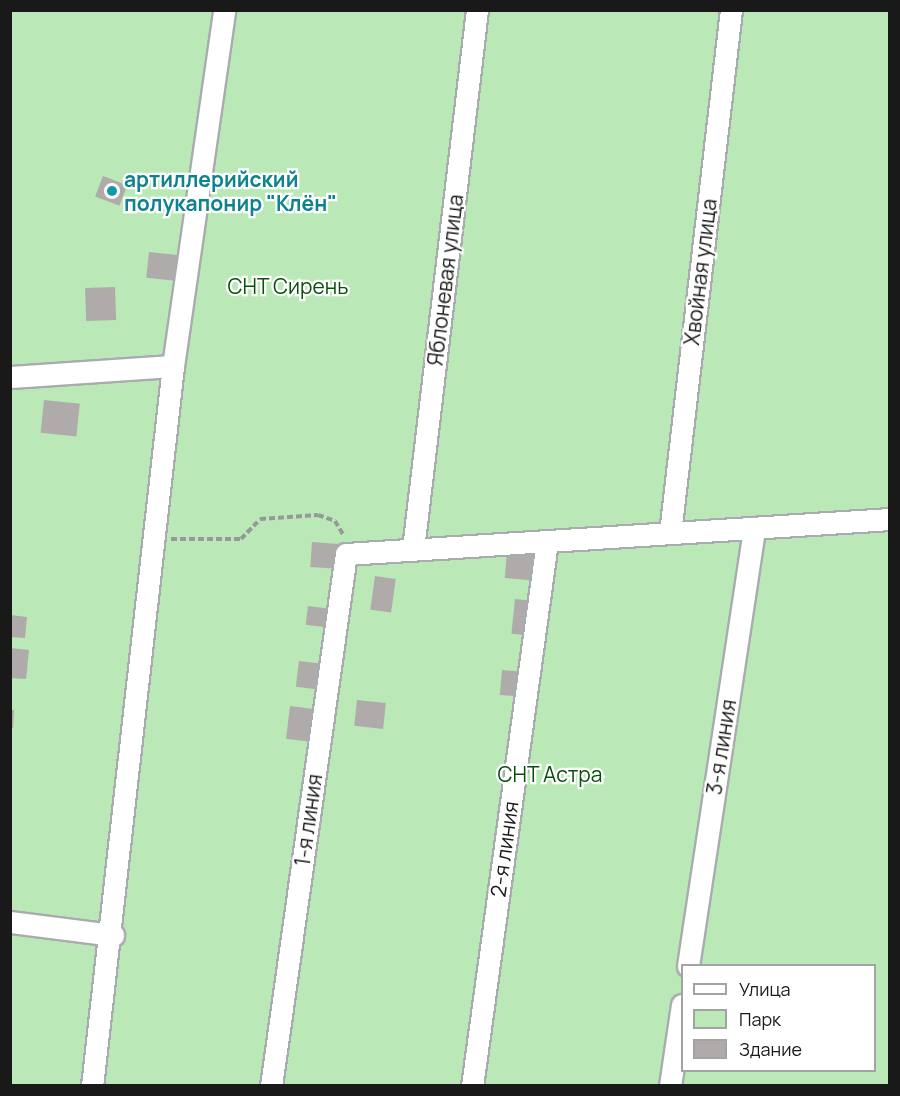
<!DOCTYPE html>
<html>
<head>
<meta charset="utf-8">
<style>
  body { margin:0 }
  #map { position:relative; width:900px; height:1096px; overflow:hidden; background:#e6e9ec; font-family:Manrope,sans-serif }
  div>[style] { position:absolute }
  [style*='--x'] { left:calc(var(--x)*1px); top:calc(var(--y)*1px); width:calc(var(--w)*1px); rotate:calc(var(--a)*1deg) }
  .green>* { inset:0; background:#bae9b7 }
  .building>* { inset:0; background:#b0abab; transform-origin:0 0 }
  .path>* { height:4px; margin-top:-2px; transform-origin:0; background:repeating-linear-gradient(90deg,#96989a 0 6px,transparent 0 9px) }
  .roads { filter:drop-shadow(2px 0 #a9acae) drop-shadow(-2px 0 #a9acae) drop-shadow(0 2px #a9acae) drop-shadow(0 -2px #a9acae) }
  .street>* { height:21px; margin:-10.5px; padding:0 10.5px; transform-origin:10.5px; border-radius:10.5px; background:#fff }
  .dots>* { width:16px; height:16px; translate:-50% -50%; box-sizing:border-box; border:3px solid #fff; border-radius:50% }
  span { translate:-50% -50%; white-space:nowrap; text-align:center; line-height:1.15; -webkit-text-stroke:4.5px #fff; paint-order:stroke }
  .culture-label { font-size:21px; color:#0d838f; font-weight:700 }
  .left { translate:0 -50%; text-align:left }
  .street-label { font-size:21px; color:#19191a }
  .park-label { font-size:21px; color:#0a4f0d }
  .frame { position:absolute; inset:0; border:12px solid #19191a; pointer-events:none }
  .legend { position:absolute; left:681px; top:964px; width:195px; height:108px; box-sizing:border-box; background:#fff; border:2px solid #a3a3a3; margin:0; padding:8px 10px; list-style:none; font-size:18px; color:#19191a }
  .legend li { display:flex; align-items:center; gap:12px; height:30px }
  .legend b { width:30px; border:2px solid #a3a3a3 }
</style>
</head>
<body>
<div id="map">
  <div class="green">
    <div style="clip-path:polygon(evenodd,10px 11px,889px 11px,889px 1085px,11px 1085px,10px 11px,682px 966px,874px 966px,874px 1070px,682px 1070px,682px 966px)"></div>
  </div>
  <div class="building">
    <div style="left:103px;top:176px;width:26px;height:22px;rotate:21deg"></div>
    <div style="left:149px;top:252px;width:31px;height:26px;rotate:6deg"></div>
    <div style="left:115px;top:287px;width:33px;height:30px;rotate:88deg"></div>
    <div style="left:44px;top:400px;width:36px;height:33px;rotate:6deg"></div>
    <div style="left:312px;top:542px;width:27px;height:25px;rotate:4deg"></div>
    <div style="left:507px;top:552px;width:32px;height:26px;rotate:5deg"></div>
    <div style="left:375px;top:576px;width:21px;height:34px;rotate:8deg"></div>
    <div style="left:515px;top:599px;width:19px;height:35px;rotate:6deg"></div>
    <div style="left:308px;top:606px;width:24px;height:19px;rotate:7deg"></div>
    <div style="clip-path:polygon(10px 615px,27px 617px,25px 638px,10px 637px)"></div>
    <div style="clip-path:polygon(10px 648px,29px 650px,26px 679px,10px 678px)"></div>
    <div style="left:299px;top:661px;width:23px;height:26px;rotate:7deg"></div>
    <div style="left:502px;top:670px;width:21px;height:25px;rotate:5deg"></div>
    <div style="left:357px;top:700px;width:29px;height:26px;rotate:6deg"></div>
    <div style="left:290px;top:706px;width:24px;height:33px;rotate:7deg"></div>
    <div style="clip-path:polygon(10px 710px,14px 710px,13px 728px,10px 728px)"></div>
  </div>
  <div class="path">
    <div style="--x:171;--y:539;--w:70;--a:0"></div>
    <div style="--x:241;--y:539;--w:28;--a:-46"></div>
    <div style="--x:260;--y:519;--w:58;--a:-3.9"></div>
    <div style="--x:318;--y:515;--w:18;--a:19"></div>
    <div style="--x:335;--y:521;--w:17;--a:59"></div>
  </div>
  <div class="roads">
    <div class="street">
      <div style="--x:10;--y:377;--w:163;--a:-3.9"></div>
      <div style="--x:670;--y:533;--w:527;--a:-83.35"></div>
      <div style="--x:413;--y:549;--w:543;--a:-83.23"></div>
      <div style="--x:10;--y:922;--w:104;--a:7.2"></div>
      <div style="--x:688;--y:966;--w:443;--a:-81.4"></div>
      <div style="--x:92;--y:1086;--w:725;--a:-83.58"></div>
      <div style="--x:173;--y:366;--w:360;--a:-81.8"></div>
      <div style="--x:271;--y:1086;--w:537;--a:-81.98"></div>
      <div style="--x:346;--y:554;--w:545;--a:-3.68"></div>
      <div style="--x:472;--y:1086;--w:550;--a:-82.16"></div>
      <div style="--x:670;--y:1086;--w:82;--a:-81.6"></div>
    </div>
  </div>
  <div class="dots">
    <div style="left:112px;top:191px;background:#0f9aa8"></div>
  </div>
  <div class="culture-label">
    <span class="left" style="left:124px;top:191px">артиллерийский<br>полукапонир "Клён"</span>
  </div>
  <div class="street-label">
    <span style="left:700px;top:272px;rotate:-83deg">Хвойная улица</span>
    <span style="left:445px;top:280px;rotate:-83deg">Яблоневая улица</span>
    <span style="left:721px;top:747px;rotate:-81deg">3-я линия</span>
    <span style="left:308px;top:820px;rotate:-82deg">1-я линия</span>
    <span style="left:504px;top:849px;rotate:-82deg">2-я линия</span>
  </div>
  <div class="park-label">
    <span style="left:288px;top:286px">СНТ Сирень</span>
    <span style="left:550px;top:774px">СНТ Астра</span>
  </div>
  <div class="frame"></div>
  <ul class="legend">
  <li><b style="height:8px;background:#fff"></b>Улица</li>
  <li><b style="height:16px;background:#bae9b7"></b>Парк</li>
  <li><b style="height:16px;background:#b0abab"></b>Здание</li>
  </ul>
</div>
</body>
</html>
